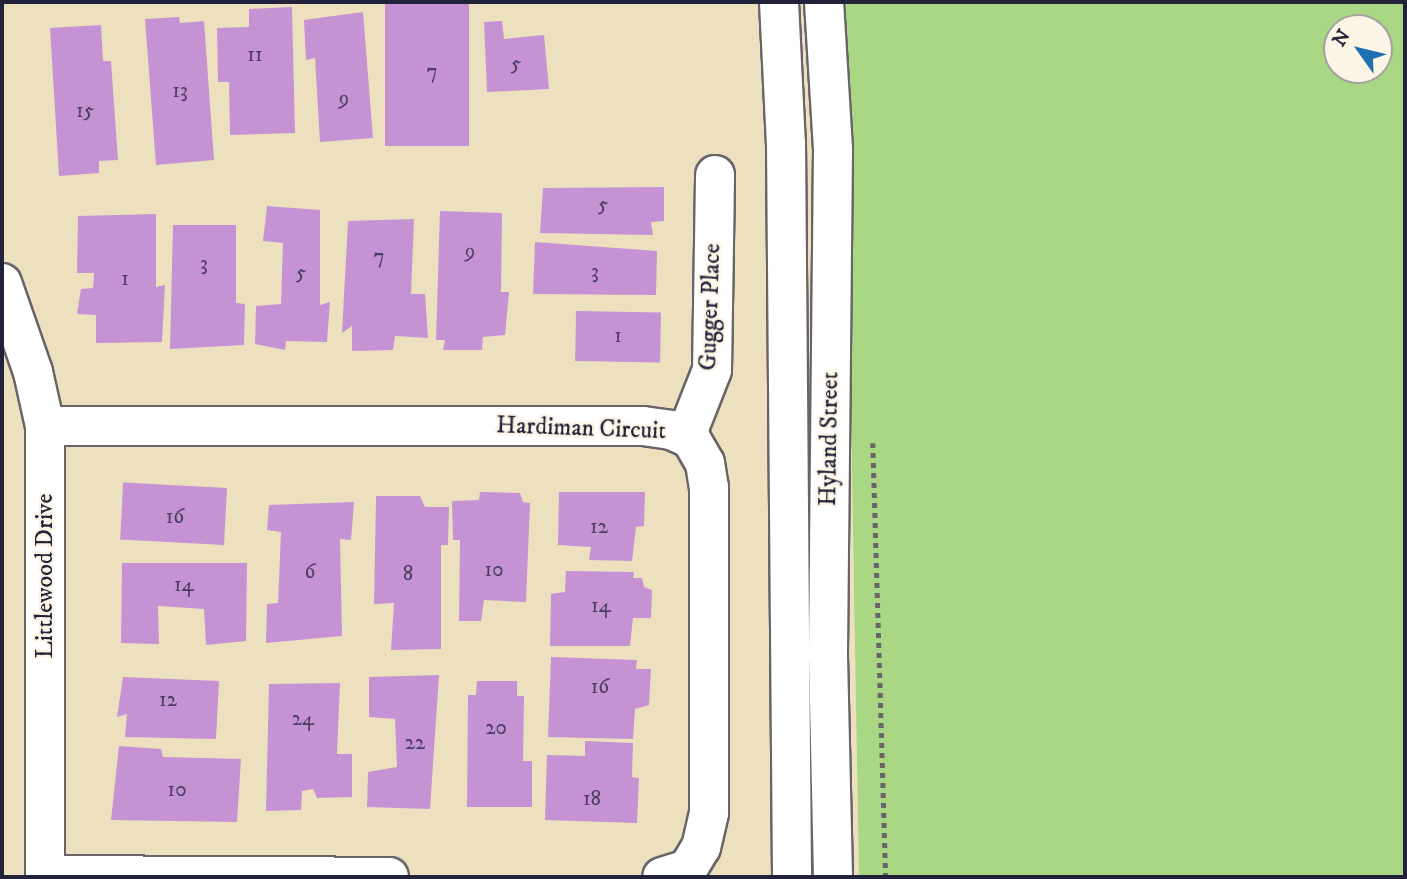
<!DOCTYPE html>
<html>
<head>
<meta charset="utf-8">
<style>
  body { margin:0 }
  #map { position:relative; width:1407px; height:879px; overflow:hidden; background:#ede0bf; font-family:"IM FELL DW Pica",serif }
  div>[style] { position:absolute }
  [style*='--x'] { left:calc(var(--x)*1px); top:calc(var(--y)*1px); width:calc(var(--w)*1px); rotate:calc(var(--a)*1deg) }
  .green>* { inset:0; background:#a9d784 }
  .building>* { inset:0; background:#c593d4; transform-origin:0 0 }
  .path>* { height:4.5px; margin-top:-2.25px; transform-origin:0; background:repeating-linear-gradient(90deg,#696469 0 5px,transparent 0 10px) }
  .roads { filter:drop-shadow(2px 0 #696469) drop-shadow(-2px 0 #696469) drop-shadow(0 2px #696469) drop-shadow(0 -2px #696469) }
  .minor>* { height:38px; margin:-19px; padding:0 19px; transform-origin:19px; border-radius:19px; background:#fff }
  .major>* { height:38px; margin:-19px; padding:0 19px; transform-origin:19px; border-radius:19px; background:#fff }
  span { translate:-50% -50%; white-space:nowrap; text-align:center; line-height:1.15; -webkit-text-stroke:5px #fcf5e5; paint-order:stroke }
  .number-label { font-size:21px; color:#4b3e61 }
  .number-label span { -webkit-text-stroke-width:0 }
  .street-label { font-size:24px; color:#22223b }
  .frame { position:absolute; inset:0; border:4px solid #22223b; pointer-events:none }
  .north { position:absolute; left:1323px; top:14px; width:70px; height:70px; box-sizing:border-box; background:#fcf5e5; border:2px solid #a5a1a1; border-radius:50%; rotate:304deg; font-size:19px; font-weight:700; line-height:28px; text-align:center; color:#22223b }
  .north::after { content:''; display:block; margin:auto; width:24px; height:32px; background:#1f6fb2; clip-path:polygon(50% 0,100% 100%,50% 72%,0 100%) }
</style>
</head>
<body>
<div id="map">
  <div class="green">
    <div style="clip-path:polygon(evenodd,844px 2px,1405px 2px,1405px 877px,859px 877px,844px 2px,1337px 28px,1379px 28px,1379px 70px,1337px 70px,1337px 28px)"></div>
  </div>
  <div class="building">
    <div style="left:385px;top:2px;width:84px;height:144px"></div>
    <div style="clip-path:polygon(292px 7px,295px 133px,230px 135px,229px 82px,218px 82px,217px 28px,249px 27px,249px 9px)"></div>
    <div style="clip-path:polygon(363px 12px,373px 138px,320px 142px,315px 58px,306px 60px,304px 20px)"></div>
    <div style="clip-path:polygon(179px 17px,180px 23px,204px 21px,214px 160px,156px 165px,145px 19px)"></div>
    <div style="clip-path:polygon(502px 21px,504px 39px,544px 35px,549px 89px,487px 92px,484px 22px)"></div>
    <div style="clip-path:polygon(101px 25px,103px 61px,111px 61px,118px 160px,99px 161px,99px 173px,59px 176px,50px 28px)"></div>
    <div style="clip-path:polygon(664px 187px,664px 221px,651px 222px,653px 235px,540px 233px,543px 188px)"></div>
    <div style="clip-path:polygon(267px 206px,320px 210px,320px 305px,330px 302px,327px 342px,286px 341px,285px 350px,255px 344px,256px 306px,281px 304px,283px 243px,263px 241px)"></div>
    <div style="clip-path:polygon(440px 211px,502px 213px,501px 292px,509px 292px,505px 335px,483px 337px,482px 350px,443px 350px,445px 340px,436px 340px)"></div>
    <div style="clip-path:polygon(156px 214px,156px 287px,165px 285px,162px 342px,96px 343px,96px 315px,77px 314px,81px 289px,93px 288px,94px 273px,77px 273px,78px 216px)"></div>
    <div style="clip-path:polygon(414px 219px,411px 294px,425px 294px,428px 338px,395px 336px,393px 350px,352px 351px,352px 326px,342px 333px,348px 221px)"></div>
    <div style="clip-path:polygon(173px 225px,236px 225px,236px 303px,245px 304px,244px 345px,170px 349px)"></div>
    <div style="clip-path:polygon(535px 242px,657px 251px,656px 295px,533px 294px)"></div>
    <div style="left:576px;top:311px;width:85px;height:50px;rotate:1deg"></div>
    <div style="left:227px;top:488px;width:57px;height:104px;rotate:93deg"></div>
    <div style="clip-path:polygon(480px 492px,520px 493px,523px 502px,530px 503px,526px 602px,484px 600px,481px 621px,459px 621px,460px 540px,453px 540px,452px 501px,479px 500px)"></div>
    <div style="clip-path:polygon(559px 492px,645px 492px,644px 526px,636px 527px,632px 561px,589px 560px,591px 547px,558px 545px)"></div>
    <div style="clip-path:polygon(376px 496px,420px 496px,425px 507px,449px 507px,448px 545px,441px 545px,441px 649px,391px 650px,394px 603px,374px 604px)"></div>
    <div style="clip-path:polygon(354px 502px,351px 540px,340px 539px,342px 636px,266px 643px,267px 604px,278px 603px,281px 532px,267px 530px,269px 505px)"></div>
    <div style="clip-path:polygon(122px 563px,247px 563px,246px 641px,206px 645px,204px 609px,158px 606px,159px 644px,121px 643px)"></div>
    <div style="clip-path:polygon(566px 571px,634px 572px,633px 578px,642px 578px,644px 587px,652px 590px,651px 618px,633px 618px,630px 646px,550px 646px,551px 594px,565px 592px)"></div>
    <div style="clip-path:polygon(551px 657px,637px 660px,636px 669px,651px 669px,649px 705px,635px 709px,633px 739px,548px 737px)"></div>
    <div style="clip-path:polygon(439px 675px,430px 809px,367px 807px,368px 772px,397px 767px,395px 719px,369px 717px,369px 677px)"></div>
    <div style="clip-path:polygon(123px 677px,219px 681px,216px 739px,125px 737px,127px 714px,117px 717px)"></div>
    <div style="clip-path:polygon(477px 681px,517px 681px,517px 696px,524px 696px,523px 761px,532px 761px,532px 807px,467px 807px,468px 695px,476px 695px)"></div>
    <div style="clip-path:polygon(340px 683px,337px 754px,352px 754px,352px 797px,317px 798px,313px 789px,302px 791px,301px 810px,266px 811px,269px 684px)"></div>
    <div style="clip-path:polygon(585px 741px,633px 743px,632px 777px,639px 778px,637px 823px,545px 820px,547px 755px,585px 756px)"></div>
    <div style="clip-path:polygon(119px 746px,161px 749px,163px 757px,241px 759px,237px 822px,111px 820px)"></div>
  </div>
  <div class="path">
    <div style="--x:873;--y:443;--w:434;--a:88.3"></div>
  </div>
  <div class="roads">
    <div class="minor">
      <div style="--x:2;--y:283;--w:94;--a:70.8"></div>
      <div style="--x:33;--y:372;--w:55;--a:77.5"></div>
      <div style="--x:45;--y:426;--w:451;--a:90"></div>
      <div style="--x:45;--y:426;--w:598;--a:0"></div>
      <div style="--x:643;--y:426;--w:28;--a:8"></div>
      <div style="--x:671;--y:430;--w:22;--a:24"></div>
      <div style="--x:691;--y:439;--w:28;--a:60"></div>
      <div style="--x:705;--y:463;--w:24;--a:81"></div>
      <div style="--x:709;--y:487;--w:326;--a:90"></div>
      <div style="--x:709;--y:813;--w:35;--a:103"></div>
      <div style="--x:701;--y:847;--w:26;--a:121"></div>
      <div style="--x:688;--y:869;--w:27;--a:163"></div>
      <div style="--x:686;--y:436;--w:71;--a:-68.5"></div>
      <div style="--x:712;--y:370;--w:195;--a:-89.1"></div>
      <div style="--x:46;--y:875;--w:343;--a:0.3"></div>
    </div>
    <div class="major">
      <div style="--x:779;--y:2;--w:141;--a:87.2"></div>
      <div style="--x:786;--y:143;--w:734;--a:89.53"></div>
      <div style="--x:824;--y:2;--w:147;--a:86.5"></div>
      <div style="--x:833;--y:149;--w:507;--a:90.57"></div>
      <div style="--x:828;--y:656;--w:221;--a:88.7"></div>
    </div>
  </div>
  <div class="number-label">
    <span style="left:255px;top:55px">11</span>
    <span style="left:516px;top:64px">5</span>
    <span style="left:432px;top:72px">7</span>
    <span style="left:180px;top:91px">13</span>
    <span style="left:344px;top:99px">9</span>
    <span style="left:85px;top:111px">15</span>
    <span style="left:603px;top:205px">5</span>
    <span style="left:470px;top:252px">9</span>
    <span style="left:379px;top:257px">7</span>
    <span style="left:204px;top:264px">3</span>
    <span style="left:595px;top:272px">3</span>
    <span style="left:301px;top:273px">5</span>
    <span style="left:125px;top:279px">1</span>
    <span style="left:618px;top:336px">1</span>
    <span style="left:175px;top:517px">16</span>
    <span style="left:599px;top:527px">12</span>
    <span style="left:494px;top:570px">10</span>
    <span style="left:310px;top:572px">6</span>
    <span style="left:408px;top:574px">8</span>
    <span style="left:184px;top:585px">14</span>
    <span style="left:601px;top:606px">14</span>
    <span style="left:600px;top:687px">16</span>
    <span style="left:168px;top:700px">12</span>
    <span style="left:303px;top:719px">24</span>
    <span style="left:496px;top:728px">20</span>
    <span style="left:415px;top:743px">22</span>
    <span style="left:177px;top:790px">10</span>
    <span style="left:592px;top:799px">18</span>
  </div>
  <div class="street-label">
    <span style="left:711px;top:307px;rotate:-88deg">Gugger Place</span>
    <span style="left:581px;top:429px;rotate:2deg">Hardiman Circuit</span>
    <span style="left:830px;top:439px;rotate:-89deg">Hyland Street</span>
    <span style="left:46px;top:576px;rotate:-90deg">Littlewood Drive</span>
  </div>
  <div class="frame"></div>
  <div class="north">N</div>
</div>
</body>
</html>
